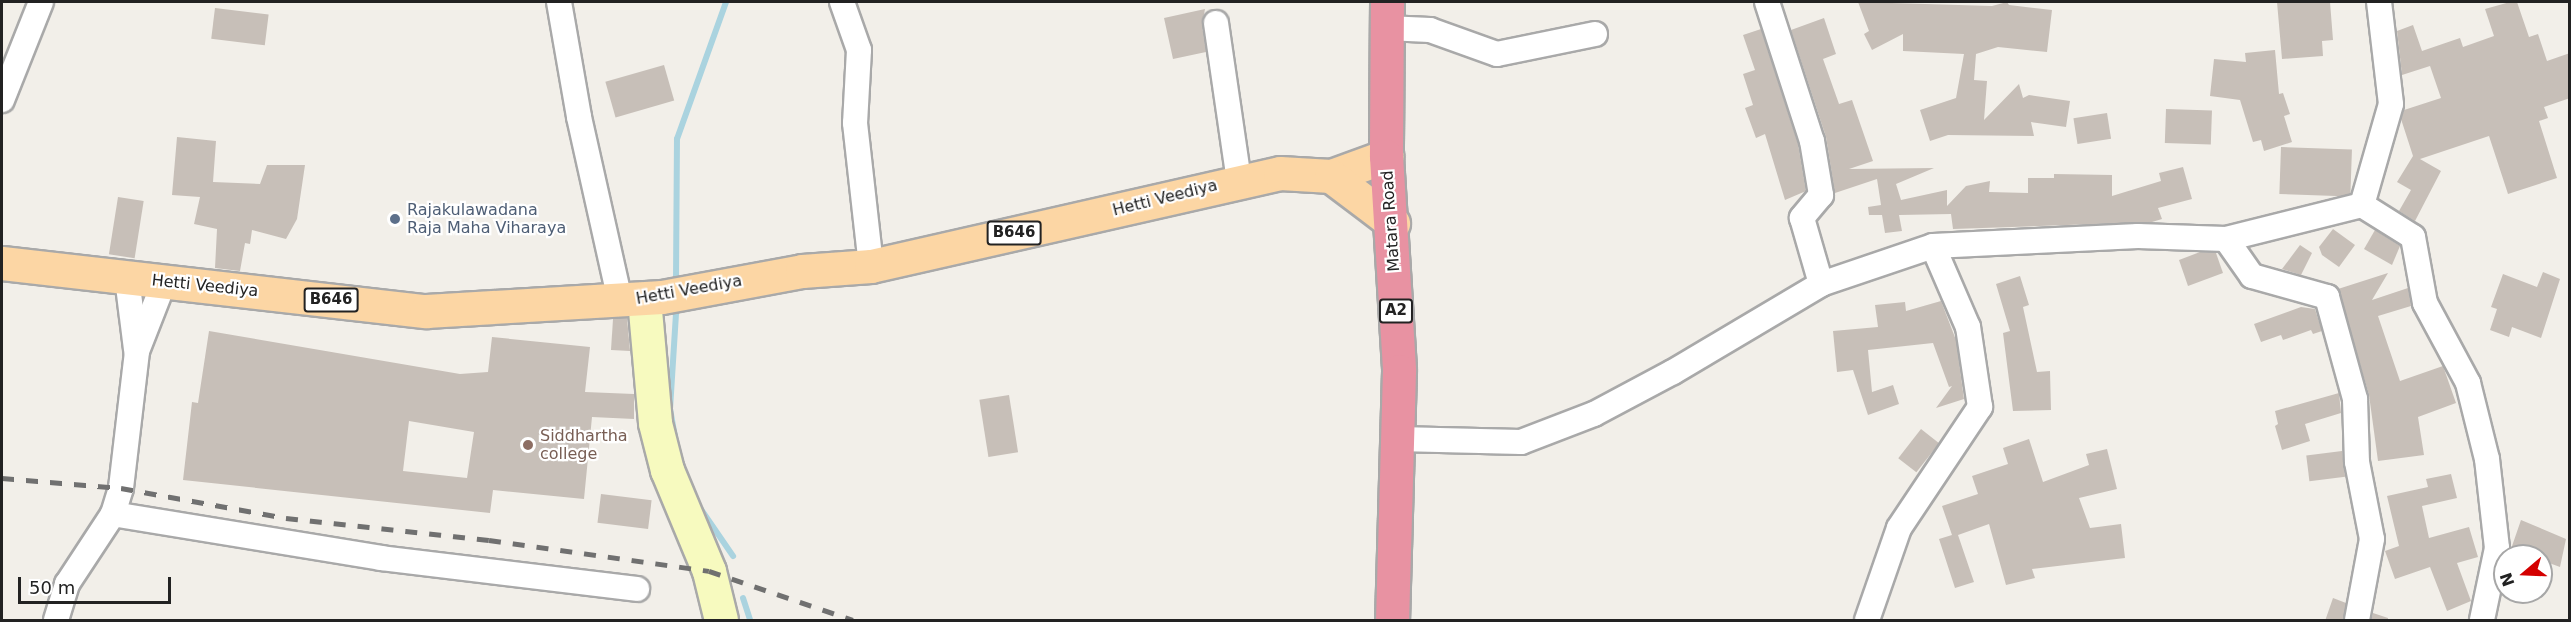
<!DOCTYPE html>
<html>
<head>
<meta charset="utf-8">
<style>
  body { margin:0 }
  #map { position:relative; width:2571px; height:622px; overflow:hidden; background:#f2efe9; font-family:"DejaVu Sans",sans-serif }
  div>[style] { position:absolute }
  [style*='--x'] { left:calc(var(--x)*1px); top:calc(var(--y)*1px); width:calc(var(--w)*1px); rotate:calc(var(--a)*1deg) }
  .stream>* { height:6px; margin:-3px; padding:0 3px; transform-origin:3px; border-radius:3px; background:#aad3df }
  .building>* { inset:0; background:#c7bfb8; transform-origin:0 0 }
  .roads { filter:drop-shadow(2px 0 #a9a9a9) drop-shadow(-2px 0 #a9a9a9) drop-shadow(0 2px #a9a9a9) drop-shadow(0 -2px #a9a9a9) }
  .street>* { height:24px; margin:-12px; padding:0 12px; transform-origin:12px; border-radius:12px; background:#fff }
  .secondary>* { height:33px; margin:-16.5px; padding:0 16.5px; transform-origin:16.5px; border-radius:16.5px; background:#f7fabf }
  .primary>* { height:33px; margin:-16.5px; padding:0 16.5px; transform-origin:16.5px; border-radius:16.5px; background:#fcd6a4 }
  .highway>* { height:33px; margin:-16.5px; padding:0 16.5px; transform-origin:16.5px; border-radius:16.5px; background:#e892a2 }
  .rail>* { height:4.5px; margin-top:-2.25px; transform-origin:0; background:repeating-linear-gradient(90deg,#707070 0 12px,transparent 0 24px) }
  .dots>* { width:16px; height:16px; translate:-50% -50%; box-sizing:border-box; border:3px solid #fff; border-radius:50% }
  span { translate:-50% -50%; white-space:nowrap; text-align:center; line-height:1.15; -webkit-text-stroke:4.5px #fff; paint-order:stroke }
  .shield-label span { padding:2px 4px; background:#fff; border:2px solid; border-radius:4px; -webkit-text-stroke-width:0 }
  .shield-label { font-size:15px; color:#222; font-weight:700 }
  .street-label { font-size:16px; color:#222 }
  .service-label { font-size:16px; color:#4e5e75 }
  .left { translate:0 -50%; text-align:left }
  .education-label { font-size:16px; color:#785e54 }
  .frame { position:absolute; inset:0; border:3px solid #222; pointer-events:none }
  .north { position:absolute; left:2493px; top:544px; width:60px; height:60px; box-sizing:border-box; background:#fff; border:2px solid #a7a7a7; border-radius:50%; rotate:251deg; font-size:16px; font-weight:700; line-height:24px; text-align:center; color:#222 }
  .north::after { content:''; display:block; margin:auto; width:21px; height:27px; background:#d40000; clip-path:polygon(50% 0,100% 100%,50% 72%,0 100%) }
  .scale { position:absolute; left:18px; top:577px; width:153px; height:27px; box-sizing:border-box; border:3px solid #222; border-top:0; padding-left:8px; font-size:18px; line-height:21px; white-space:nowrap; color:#222; -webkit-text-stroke:4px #fff; paint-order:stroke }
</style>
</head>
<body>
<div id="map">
  <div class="stream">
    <div style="--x:676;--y:280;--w:141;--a:-89.6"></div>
    <div style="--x:677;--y:139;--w:145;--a:-70.3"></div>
    <div style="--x:675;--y:437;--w:28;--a:-100"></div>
    <div style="--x:670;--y:409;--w:96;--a:-86.4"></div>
    <div style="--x:698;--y:505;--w:62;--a:55.5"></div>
    <div style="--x:743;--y:598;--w:23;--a:72"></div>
  </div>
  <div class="building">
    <div style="clip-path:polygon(1858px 2px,1992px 6px,2007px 2px,2009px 5px,2052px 10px,2047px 52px,1998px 47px,1976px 54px,1974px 80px,1987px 81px,1984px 120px,2019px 84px,2023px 98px,2029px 95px,2070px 101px,2066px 127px,2031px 122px,2034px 136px,1948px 135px,1930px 141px,1920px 110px,1956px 98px,1964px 54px,1903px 51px,1903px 34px,1872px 50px,1864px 34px,1869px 31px)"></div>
    <div style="clip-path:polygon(2277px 2px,2330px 2px,2333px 40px,2322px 41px,2323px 56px,2282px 59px)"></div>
    <div style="clip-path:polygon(2510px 2px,2517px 2px,2529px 37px,2538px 34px,2547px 61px,2570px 53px,2570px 98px,2544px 107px,2548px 118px,2539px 121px,2557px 178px,2508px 194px,2489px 136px,2420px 159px,2441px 171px,2415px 221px,2399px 211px,2411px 190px,2397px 182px,2413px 156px,2401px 119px,2404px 110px,2441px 98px,2430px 66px,2402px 75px,2397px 31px,2413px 25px,2422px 51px,2460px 38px,2463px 47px,2494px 36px,2485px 9px)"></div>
    <div style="left:215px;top:8px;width:54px;height:31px;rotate:7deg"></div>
    <div style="clip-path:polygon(1205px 9px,1202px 25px,1206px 52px,1173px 59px,1164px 18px)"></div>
    <div style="clip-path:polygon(1824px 18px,1836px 54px,1823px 59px,1839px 104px,1852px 100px,1873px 161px,1849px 169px,1934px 168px,1896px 184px,1901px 200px,1947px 190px,1947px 206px,1966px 186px,1990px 181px,1989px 192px,2028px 193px,2028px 178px,2054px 178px,2054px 174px,2112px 175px,2112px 196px,2161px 181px,2159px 173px,2183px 167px,2192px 199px,2158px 208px,2162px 219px,2152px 222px,1953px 229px,1951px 214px,1899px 215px,1902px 231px,1885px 233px,1882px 215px,1869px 215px,1868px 207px,1881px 205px,1877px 179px,1835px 193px,1826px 137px,1791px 30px)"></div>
    <div style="clip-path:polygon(1761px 29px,1798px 144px,1806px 191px,1785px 200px,1765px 134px,1756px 138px,1745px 108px,1753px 105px,1743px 74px,1755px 70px,1743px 35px)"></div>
    <div style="clip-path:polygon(2275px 50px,2279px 94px,2283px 93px,2290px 114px,2284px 116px,2292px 142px,2264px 151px,2261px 140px,2253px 142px,2240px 100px,2210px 96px,2214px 59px,2246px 62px,2245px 53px)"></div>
    <div style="left:664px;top:65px;width:37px;height:61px;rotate:74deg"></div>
    <div style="left:2166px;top:109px;width:46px;height:34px;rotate:2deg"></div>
    <div style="left:2107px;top:113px;width:26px;height:34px;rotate:81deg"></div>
    <div style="clip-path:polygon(177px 137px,216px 141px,213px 182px,260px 184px,267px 165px,305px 165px,297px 219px,286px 239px,252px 230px,250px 244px,245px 243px,240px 271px,215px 268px,217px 229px,194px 224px,200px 197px,172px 195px)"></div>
    <div style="left:2281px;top:147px;width:71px;height:47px;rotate:2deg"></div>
    <div style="left:118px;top:197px;width:26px;height:58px;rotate:9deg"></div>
    <div style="clip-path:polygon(2333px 229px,2355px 245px,2339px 267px,2322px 255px,2319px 247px)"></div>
    <div style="clip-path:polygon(2375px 230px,2400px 246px,2392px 265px,2364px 249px)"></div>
    <div style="clip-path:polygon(2300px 245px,2312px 253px,2301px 275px,2282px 269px)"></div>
    <div style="clip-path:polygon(2200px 252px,2216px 253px,2223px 273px,2188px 286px,2179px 260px)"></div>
    <div style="clip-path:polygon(2543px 272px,2560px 279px,2541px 338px,2512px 327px,2509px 337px,2490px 330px,2497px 309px,2491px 307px,2503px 274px,2537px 287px)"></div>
    <div style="clip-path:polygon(2388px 273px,2372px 300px,2408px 288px,2411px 306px,2378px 316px,2400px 381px,2443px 366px,2456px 403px,2418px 417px,2424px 455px,2378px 461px,2369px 395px,2338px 289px)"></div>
    <div style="clip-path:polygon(2020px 276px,2029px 305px,2023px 307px,2037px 372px,2050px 371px,2051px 410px,2013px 411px,2003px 333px,2010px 331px,1996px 284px)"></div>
    <div style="clip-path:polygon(1941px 301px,1956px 340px,1964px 399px,1936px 408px,1952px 386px,1949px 387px,1933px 343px,1868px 350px,1872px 392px,1893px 385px,1899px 404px,1868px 415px,1853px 370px,1837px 372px,1833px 331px,1878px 327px,1875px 305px,1905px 302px,1906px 311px)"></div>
    <div style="clip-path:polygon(2301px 307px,2315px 309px,2322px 331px,2313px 334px,2311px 330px,2283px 340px,2281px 335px,2261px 342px,2254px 324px)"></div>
    <div style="clip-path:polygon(627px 318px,630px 351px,611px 350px,613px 319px)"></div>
    <div style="clip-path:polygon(evenodd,209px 331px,460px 374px,488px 372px,492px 337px,590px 347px,585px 392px,634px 394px,634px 419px,592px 417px,584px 499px,493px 490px,490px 513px,183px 480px,192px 402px,198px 403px,209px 331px,409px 421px,474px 432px,467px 478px,403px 471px,409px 421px)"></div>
    <div style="clip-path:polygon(2339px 393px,2341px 413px,2305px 424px,2310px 441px,2282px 450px,2275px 426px,2278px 424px,2275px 411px)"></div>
    <div style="left:1009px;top:395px;width:58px;height:30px;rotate:81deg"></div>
    <div style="left:1921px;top:429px;width:23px;height:37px;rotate:38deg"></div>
    <div style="clip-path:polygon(2029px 439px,2043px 482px,2089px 465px,2086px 454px,2107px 449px,2117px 489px,2079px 498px,2090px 528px,2121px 524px,2125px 558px,2032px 569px,2035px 578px,2006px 585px,1989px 524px,1958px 535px,1974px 582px,1955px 588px,1939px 539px,1952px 535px,1942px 506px,1978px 494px,1972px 476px,2008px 464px,2003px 448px)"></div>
    <div style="left:2342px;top:451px;width:26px;height:36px;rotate:83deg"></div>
    <div style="clip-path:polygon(2451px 474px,2457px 498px,2422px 506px,2429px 538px,2469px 527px,2478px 557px,2457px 563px,2471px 601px,2447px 611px,2430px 567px,2395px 579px,2385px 551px,2399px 546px,2387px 496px,2428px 487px,2426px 479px)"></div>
    <div style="left:601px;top:494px;width:51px;height:29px;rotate:7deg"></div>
    <div style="clip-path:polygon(2521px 520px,2566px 539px,2560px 567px,2541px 560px,2541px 556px,2511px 549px)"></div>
    <div style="clip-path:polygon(2333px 598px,2346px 603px,2343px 621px,2325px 621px)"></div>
    <div style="clip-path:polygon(2373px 613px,2388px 618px,2388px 621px,2371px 621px)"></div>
  </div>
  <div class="roads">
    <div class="street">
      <div style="--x:559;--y:2;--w:117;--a:80.1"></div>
      <div style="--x:579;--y:117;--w:189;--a:77.4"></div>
      <div style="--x:842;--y:2;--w:51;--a:70.5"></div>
      <div style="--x:859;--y:50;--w:73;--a:93.1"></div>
      <div style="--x:855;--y:123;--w:144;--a:83.6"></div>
      <div style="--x:1767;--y:2;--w:146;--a:72.1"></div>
      <div style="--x:1812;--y:141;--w:55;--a:80.5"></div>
      <div style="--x:1821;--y:195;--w:30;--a:130"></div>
      <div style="--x:1802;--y:218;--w:69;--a:73.9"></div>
      <div style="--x:1216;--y:23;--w:159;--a:81.7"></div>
      <div style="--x:1386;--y:28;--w:44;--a:2.6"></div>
      <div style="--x:1430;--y:30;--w:71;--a:19.7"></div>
      <div style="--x:1497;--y:54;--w:100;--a:-11.5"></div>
      <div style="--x:2;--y:100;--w:105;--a:-68.3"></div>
      <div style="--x:2362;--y:205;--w:60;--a:32.1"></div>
      <div style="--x:2413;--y:237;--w:67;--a:79.7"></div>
      <div style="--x:2425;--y:303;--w:91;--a:61.7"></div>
      <div style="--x:2468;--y:383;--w:78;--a:76"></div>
      <div style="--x:2487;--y:459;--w:90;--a:83.6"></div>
      <div style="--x:2497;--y:548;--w:74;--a:101.8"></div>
      <div style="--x:2226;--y:239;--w:45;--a:54.9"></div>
      <div style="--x:2252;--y:276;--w:78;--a:15.6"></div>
      <div style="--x:2327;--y:297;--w:106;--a:74.6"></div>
      <div style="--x:2355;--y:399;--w:63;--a:88.2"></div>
      <div style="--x:2357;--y:462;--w:78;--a:79"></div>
      <div style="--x:2372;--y:539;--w:82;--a:100.5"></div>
      <div style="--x:127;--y:278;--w:72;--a:82.8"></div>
      <div style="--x:1398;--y:439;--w:123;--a:1.4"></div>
      <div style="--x:1521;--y:442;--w:78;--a:-21"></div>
      <div style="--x:1594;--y:414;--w:89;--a:-28"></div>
      <div style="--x:1673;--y:372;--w:172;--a:-30.7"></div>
      <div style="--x:1821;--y:284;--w:118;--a:-18.7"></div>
      <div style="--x:1933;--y:246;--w:205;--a:-2.8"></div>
      <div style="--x:2138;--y:236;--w:88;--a:2"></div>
      <div style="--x:2226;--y:239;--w:140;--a:-14"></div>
      <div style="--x:2362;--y:205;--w:105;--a:-74"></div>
      <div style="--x:2391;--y:104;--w:103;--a:-96.7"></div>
      <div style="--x:113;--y:514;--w:272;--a:9.3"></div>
      <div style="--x:381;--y:558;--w:258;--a:6.9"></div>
      <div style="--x:56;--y:620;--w:38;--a:-73"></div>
      <div style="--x:67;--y:584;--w:84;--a:-56.7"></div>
      <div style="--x:113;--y:514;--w:27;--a:-73"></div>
      <div style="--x:121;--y:488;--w:138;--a:-83.3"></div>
      <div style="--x:137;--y:351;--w:74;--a:-68.6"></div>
      <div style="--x:1867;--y:620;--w:97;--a:-70.8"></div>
      <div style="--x:1899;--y:528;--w:146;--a:-56.2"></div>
      <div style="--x:1980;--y:407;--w:81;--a:-98.5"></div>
      <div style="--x:1968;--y:327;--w:88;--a:-113.4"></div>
    </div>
    <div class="secondary">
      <div style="--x:644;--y:299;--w:124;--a:84.9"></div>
      <div style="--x:655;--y:423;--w:49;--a:75.7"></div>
      <div style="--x:667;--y:470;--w:109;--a:67.4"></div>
      <div style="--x:709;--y:571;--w:50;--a:76.2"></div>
    </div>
    <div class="primary">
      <div style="--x:1331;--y:176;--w:59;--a:-20"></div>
      <div style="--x:2;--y:263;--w:427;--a:6.5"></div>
      <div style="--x:426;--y:311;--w:236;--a:-3.4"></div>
      <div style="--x:662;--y:297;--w:142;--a:-10.5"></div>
      <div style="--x:802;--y:271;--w:69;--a:-4.1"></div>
      <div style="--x:871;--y:266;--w:419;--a:-12.8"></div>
      <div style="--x:1280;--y:173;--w:51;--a:3.4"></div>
      <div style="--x:1331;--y:176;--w:78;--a:37.2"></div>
    </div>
    <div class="highway">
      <div style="--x:1387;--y:2;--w:154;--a:90.4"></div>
      <div style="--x:1386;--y:156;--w:215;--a:86.5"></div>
      <div style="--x:1399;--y:371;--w:249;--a:91.6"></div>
    </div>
  </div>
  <div class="rail">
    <div style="--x:2;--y:478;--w:119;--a:4.8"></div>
    <div style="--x:121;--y:488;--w:168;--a:10.3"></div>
    <div style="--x:286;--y:518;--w:204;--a:6.2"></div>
    <div style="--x:489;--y:540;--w:222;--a:8"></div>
    <div style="--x:709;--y:571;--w:152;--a:18.8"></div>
  </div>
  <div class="dots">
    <div style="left:395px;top:219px;background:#5c6f8a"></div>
    <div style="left:528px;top:445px;background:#8d6e63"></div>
  </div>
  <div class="shield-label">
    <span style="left:1014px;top:233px">B646</span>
    <span style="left:331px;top:300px">B646</span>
    <span style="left:1396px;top:311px">A2</span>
  </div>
  <div class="street-label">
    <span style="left:1165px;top:198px;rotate:-14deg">Hetti Veediya</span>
    <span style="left:1391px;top:221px;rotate:-94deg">Matara Road</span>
    <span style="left:205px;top:286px;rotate:6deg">Hetti Veediya</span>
    <span style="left:689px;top:290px;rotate:-10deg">Hetti Veediya</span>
  </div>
  <div class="service-label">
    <span class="left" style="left:407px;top:219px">Rajakulawadana<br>Raja Maha Viharaya</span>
  </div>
  <div class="education-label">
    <span class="left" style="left:540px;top:445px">Siddhartha<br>college</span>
  </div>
  <div class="frame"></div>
  <div class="north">N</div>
  <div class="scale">50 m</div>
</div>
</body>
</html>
